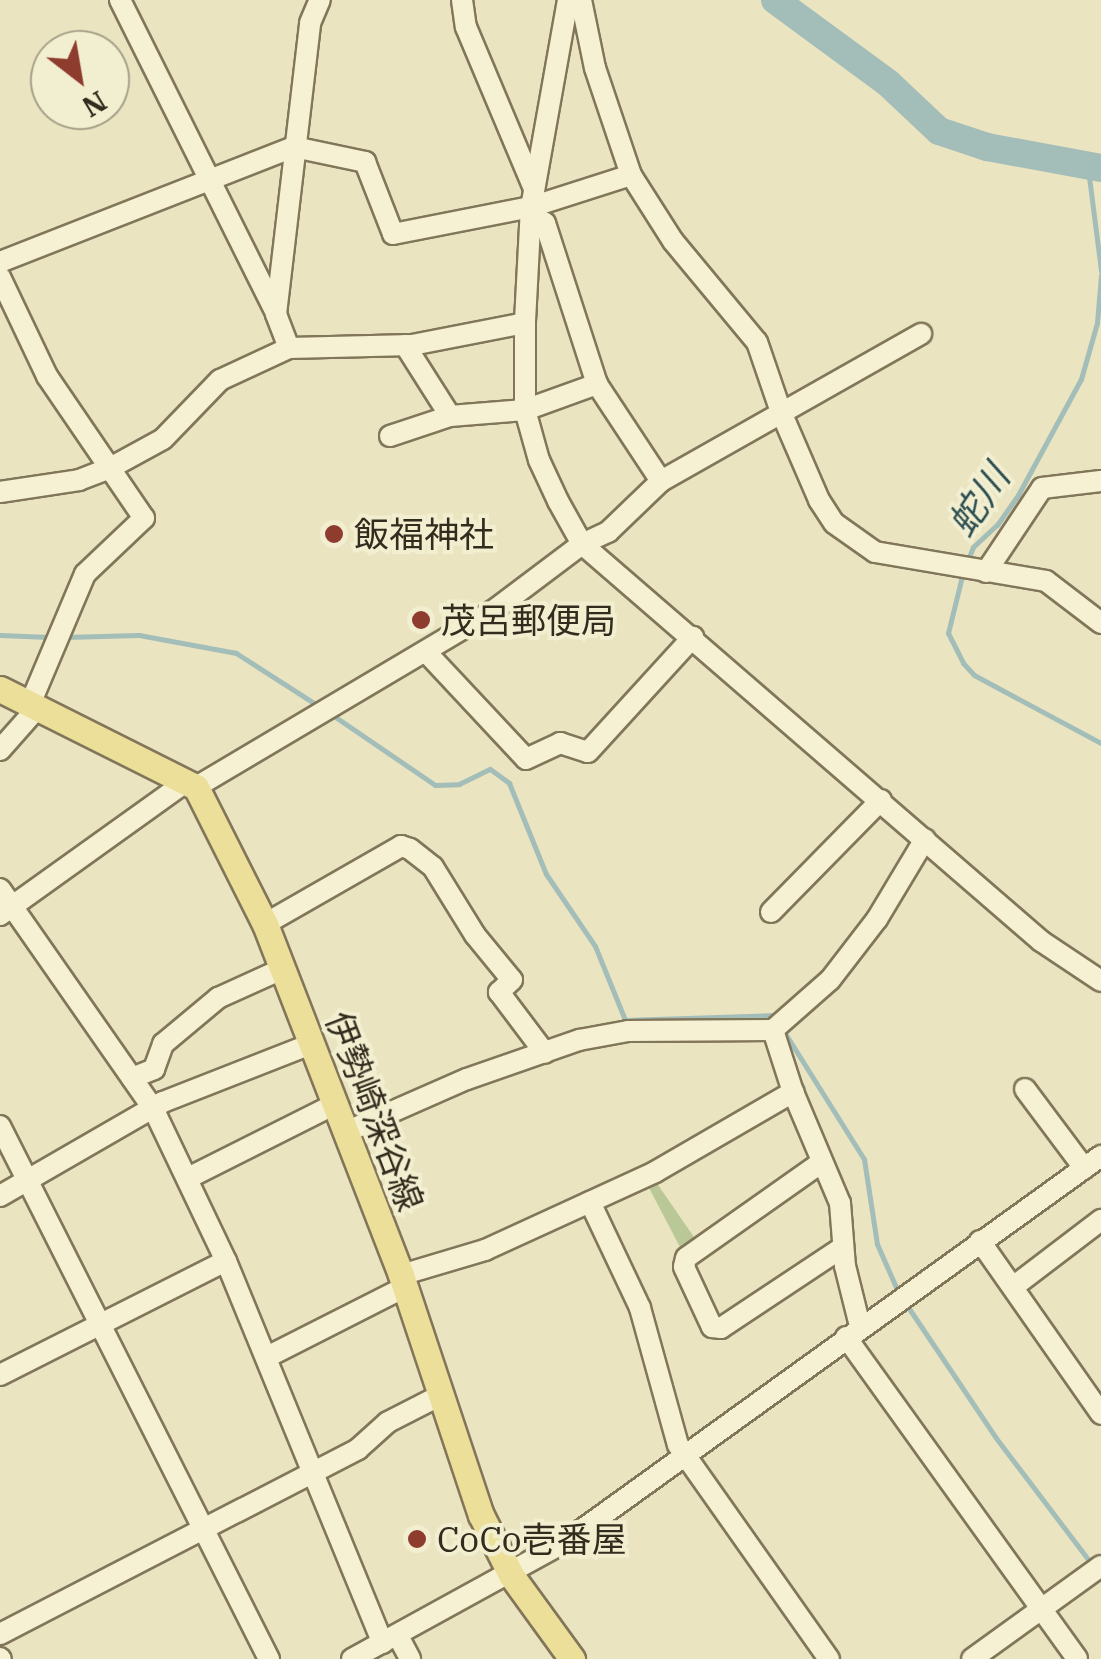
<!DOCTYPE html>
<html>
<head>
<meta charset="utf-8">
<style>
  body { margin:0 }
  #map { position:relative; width:1101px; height:1659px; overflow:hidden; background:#eae4c1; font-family:"IBM Plex Serif","Noto Sans JP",serif }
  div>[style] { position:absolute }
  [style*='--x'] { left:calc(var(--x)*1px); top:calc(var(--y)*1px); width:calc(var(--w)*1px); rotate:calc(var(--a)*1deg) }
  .green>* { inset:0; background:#bac796 }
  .stream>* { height:5px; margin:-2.5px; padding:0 2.5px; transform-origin:2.5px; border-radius:2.5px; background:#a3bdb9 }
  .river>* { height:28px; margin:-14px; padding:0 14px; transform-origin:14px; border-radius:14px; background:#a3bdb9 }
  .roads { filter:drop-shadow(2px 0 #82765a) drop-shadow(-2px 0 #82765a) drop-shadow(0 2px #82765a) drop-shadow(0 -2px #82765a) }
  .minor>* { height:20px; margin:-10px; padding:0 10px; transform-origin:10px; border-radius:10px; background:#f6f1d3 }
  .major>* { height:25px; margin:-12.5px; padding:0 12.5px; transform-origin:12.5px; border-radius:12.5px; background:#ecdf9a }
  .dots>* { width:28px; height:28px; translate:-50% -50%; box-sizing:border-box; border:5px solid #f2eed0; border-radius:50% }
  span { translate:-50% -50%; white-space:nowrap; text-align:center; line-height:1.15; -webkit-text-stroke:8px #f2eed0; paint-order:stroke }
  .poi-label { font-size:35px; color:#332b1d }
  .left { translate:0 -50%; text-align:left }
  .street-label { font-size:35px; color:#332b1d }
  .water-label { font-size:38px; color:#2d4f52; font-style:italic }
  .north { position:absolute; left:30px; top:30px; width:100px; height:100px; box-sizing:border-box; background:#f2eed0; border:2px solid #a6a088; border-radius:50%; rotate:149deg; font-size:28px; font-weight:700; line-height:40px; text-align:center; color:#332b1d }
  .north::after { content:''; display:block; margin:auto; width:35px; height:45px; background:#8d3c2e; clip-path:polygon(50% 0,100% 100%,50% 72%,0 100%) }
</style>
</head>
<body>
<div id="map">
  <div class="green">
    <div style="clip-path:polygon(656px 1182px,696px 1240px,681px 1249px,647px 1184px)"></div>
  </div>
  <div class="stream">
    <div style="--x:1088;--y:169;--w:103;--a:82.7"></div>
    <div style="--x:967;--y:562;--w:16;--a:-68"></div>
    <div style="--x:973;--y:547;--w:33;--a:-43"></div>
    <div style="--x:997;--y:525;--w:37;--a:-55"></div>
    <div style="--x:1018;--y:495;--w:132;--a:-61.5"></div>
    <div style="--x:1081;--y:379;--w:58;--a:-74.1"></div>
    <div style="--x:1097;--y:323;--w:48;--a:-85.2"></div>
    <div style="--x:963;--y:572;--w:63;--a:103.8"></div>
    <div style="--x:948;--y:633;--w:34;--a:63"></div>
    <div style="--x:963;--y:663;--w:16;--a:47"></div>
    <div style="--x:974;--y:675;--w:144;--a:28.2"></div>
    <div style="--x:0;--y:635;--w:49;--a:2.3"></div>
    <div style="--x:65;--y:637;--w:74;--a:-1.5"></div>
    <div style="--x:139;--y:635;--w:99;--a:10.5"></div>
    <div style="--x:236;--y:653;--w:96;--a:32.7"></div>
    <div style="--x:331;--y:714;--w:126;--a:34.3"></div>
    <div style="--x:435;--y:785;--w:24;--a:-2"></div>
    <div style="--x:459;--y:784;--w:34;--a:-26"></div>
    <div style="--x:490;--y:769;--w:24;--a:36"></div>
    <div style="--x:509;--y:783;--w:98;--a:67.9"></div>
    <div style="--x:546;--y:874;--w:87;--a:55.8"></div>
    <div style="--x:595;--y:946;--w:80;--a:67.9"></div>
    <div style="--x:625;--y:1020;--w:149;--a:-1.9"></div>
    <div style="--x:774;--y:1015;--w:7;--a:63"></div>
    <div style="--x:783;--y:1030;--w:152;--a:57.9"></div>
    <div style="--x:864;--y:1159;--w:86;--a:81.3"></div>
    <div style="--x:877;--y:1244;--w:55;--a:66.3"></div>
    <div style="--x:906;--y:1304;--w:161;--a:56.1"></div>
    <div style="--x:996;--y:1438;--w:151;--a:52.8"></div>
  </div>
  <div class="river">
    <div style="--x:775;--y:0;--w:140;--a:36.3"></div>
    <div style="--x:888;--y:83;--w:70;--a:43.3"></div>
    <div style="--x:939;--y:131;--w:51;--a:18.4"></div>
    <div style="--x:987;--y:147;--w:116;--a:10.4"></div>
  </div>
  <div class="roads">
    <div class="minor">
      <div style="--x:120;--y:0;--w:350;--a:63.5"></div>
      <div style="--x:462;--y:0;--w:27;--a:82"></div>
      <div style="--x:466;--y:27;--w:176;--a:67.2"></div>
      <div style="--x:568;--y:0;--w:210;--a:100.1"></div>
      <div style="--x:531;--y:207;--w:116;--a:93"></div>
      <div style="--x:525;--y:323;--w:87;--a:90"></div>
      <div style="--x:525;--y:410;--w:52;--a:74.4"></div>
      <div style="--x:539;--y:460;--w:45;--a:65.1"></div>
      <div style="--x:558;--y:501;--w:49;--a:60.8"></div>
      <div style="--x:582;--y:544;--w:607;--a:40.86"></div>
      <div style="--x:1041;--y:941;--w:72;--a:33.7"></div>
      <div style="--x:581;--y:0;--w:69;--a:78.4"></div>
      <div style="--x:595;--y:68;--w:113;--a:71.4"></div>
      <div style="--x:631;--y:175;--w:78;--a:57.5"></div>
      <div style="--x:673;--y:241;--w:131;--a:50.3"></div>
      <div style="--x:757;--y:342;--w:74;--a:71.1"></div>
      <div style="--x:781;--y:412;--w:96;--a:66.6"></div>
      <div style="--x:819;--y:500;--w:27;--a:57"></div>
      <div style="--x:834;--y:523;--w:50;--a:35.3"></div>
      <div style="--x:875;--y:552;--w:173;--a:9.6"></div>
      <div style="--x:1046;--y:581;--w:69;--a:37.4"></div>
      <div style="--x:531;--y:215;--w:16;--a:30"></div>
      <div style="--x:545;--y:223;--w:169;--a:72.1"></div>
      <div style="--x:597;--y:384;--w:116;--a:56.6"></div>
      <div style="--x:0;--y:262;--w:316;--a:-21.4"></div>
      <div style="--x:294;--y:147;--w:73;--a:11.9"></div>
      <div style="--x:365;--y:162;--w:77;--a:68.7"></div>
      <div style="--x:393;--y:234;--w:141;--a:-11.1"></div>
      <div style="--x:531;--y:207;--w:105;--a:-17.7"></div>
      <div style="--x:0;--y:277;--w:110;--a:64.6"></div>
      <div style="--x:47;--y:376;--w:172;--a:55.7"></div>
      <div style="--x:144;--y:518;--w:81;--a:136.5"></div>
      <div style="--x:85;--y:574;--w:141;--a:112.9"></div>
      <div style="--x:405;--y:345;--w:84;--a:57.6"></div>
      <div style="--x:450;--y:416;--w:75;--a:-4.6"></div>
      <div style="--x:525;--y:410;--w:77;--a:-19.9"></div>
      <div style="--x:289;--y:348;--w:36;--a:-111"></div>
      <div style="--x:276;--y:314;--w:293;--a:-83.3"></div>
      <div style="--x:310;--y:23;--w:25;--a:-67"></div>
      <div style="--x:390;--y:436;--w:63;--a:-18.4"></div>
      <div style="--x:0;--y:492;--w:80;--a:-8.6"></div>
      <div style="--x:79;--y:480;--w:33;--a:-21"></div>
      <div style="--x:110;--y:468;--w:60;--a:-28.7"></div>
      <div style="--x:163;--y:439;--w:82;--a:-46"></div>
      <div style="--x:220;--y:380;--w:76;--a:-24.9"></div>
      <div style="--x:289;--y:348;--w:123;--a:-1.4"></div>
      <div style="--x:412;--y:345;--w:115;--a:-11"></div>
      <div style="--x:986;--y:572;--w:101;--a:-56.3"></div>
      <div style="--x:1042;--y:488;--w:59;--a:-6.8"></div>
      <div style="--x:426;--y:652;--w:146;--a:46.9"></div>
      <div style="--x:526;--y:759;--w:38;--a:-25"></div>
      <div style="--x:560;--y:743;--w:29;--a:18"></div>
      <div style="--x:588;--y:752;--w:156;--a:-47.6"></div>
      <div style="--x:0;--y:750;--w:57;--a:-48.5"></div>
      <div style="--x:196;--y:787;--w:350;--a:-30.7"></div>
      <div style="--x:497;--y:608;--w:106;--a:-37"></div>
      <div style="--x:582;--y:544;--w:29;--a:-25"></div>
      <div style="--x:608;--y:532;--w:74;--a:-43.9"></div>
      <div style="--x:661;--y:481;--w:299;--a:-29.5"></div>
      <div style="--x:0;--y:889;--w:267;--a:55.1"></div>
      <div style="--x:153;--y:1108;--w:170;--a:64.5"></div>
      <div style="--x:226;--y:1261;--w:413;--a:67.7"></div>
      <div style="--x:771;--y:912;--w:157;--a:-45.5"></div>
      <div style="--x:0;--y:915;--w:229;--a:-35.6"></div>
      <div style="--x:265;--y:924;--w:157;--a:-29.8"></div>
      <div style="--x:401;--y:846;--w:9;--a:18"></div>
      <div style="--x:410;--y:849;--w:29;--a:38"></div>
      <div style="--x:433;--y:867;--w:80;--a:58.3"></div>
      <div style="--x:475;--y:935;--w:58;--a:50.6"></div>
      <div style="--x:512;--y:980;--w:18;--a:137"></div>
      <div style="--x:499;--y:992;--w:76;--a:53"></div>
      <div style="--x:773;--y:1030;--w:65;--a:72.1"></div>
      <div style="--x:793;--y:1092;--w:121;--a:67.1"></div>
      <div style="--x:840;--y:1203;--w:63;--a:85.5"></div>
      <div style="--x:845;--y:1266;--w:62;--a:76"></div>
      <div style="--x:132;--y:1078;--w:24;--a:-22"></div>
      <div style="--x:154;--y:1069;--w:27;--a:-70"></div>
      <div style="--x:163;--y:1044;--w:72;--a:-39.9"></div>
      <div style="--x:218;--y:998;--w:70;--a:-24.4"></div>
      <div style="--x:1025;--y:1089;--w:99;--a:53.2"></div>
      <div style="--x:0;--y:1126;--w:597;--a:63.22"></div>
      <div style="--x:346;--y:1132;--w:132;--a:-23.7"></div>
      <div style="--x:467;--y:1079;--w:119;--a:-19.2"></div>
      <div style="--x:579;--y:1040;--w:50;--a:-10.4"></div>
      <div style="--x:628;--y:1031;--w:145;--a:-0.4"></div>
      <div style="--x:773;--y:1030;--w:76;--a:-41.3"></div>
      <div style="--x:830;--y:980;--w:77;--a:-52.4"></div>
      <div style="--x:877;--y:919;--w:93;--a:-59"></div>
      <div style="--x:822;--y:1162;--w:166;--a:144.8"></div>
      <div style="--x:686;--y:1258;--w:9;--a:103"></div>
      <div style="--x:684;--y:1267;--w:66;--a:65"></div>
      <div style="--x:712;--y:1327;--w:9;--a:6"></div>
      <div style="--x:721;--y:1328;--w:146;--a:-33.6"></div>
      <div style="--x:188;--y:1178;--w:165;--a:-26.7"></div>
      <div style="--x:0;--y:1196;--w:188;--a:-30"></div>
      <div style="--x:163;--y:1102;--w:159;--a:-21.4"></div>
      <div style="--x:590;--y:1202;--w:117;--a:64.7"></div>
      <div style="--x:640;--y:1308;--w:142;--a:74.5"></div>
      <div style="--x:678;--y:1445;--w:262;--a:54.8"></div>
      <div style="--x:980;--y:1241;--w:211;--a:55"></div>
      <div style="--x:401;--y:1275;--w:88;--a:-16.6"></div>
      <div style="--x:485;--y:1250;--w:187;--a:-24.6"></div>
      <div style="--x:655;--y:1172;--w:160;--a:-30.1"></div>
      <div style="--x:1013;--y:1287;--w:111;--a:-37.3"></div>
      <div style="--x:846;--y:1337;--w:396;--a:54.3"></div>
      <div style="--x:267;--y:1357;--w:155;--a:-26.9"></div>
      <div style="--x:0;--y:1375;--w:253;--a:-26.8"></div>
      <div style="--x:0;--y:1634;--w:403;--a:-27.3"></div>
      <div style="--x:358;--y:1449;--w:40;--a:-42"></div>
      <div style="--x:388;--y:1422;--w:59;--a:-27"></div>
      <div style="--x:398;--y:1636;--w:26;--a:62"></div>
      <div style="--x:0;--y:1658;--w:1;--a:45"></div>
      <div style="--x:352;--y:1659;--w:243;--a:-28.8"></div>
      <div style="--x:565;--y:1542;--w:661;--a:-35.76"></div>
      <div style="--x:972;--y:1659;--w:159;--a:-35.8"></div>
    </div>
    <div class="major">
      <div style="--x:0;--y:689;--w:219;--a:26.6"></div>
      <div style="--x:196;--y:787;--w:153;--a:63.3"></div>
      <div style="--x:265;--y:924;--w:376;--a:68.8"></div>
      <div style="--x:401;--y:1275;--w:253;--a:71.6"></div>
      <div style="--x:481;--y:1515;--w:67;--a:63.4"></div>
      <div style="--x:511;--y:1575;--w:104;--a:54"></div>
    </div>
  </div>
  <div class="dots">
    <div style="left:334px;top:534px;background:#8d3c2e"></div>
    <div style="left:421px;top:620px;background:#8d3c2e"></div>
    <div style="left:417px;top:1539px;background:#8d3c2e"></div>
  </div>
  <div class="poi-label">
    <span class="left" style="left:354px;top:534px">飯福神社</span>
    <span class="left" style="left:441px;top:620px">茂呂郵便局</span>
    <span class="left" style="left:437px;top:1539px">CoCo壱番屋</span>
  </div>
  <div class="street-label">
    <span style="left:375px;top:1111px;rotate:69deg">伊勢崎深谷線</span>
  </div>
  <div class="water-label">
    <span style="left:978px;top:500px;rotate:-56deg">蛇川</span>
  </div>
  <div class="north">N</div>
</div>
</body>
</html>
